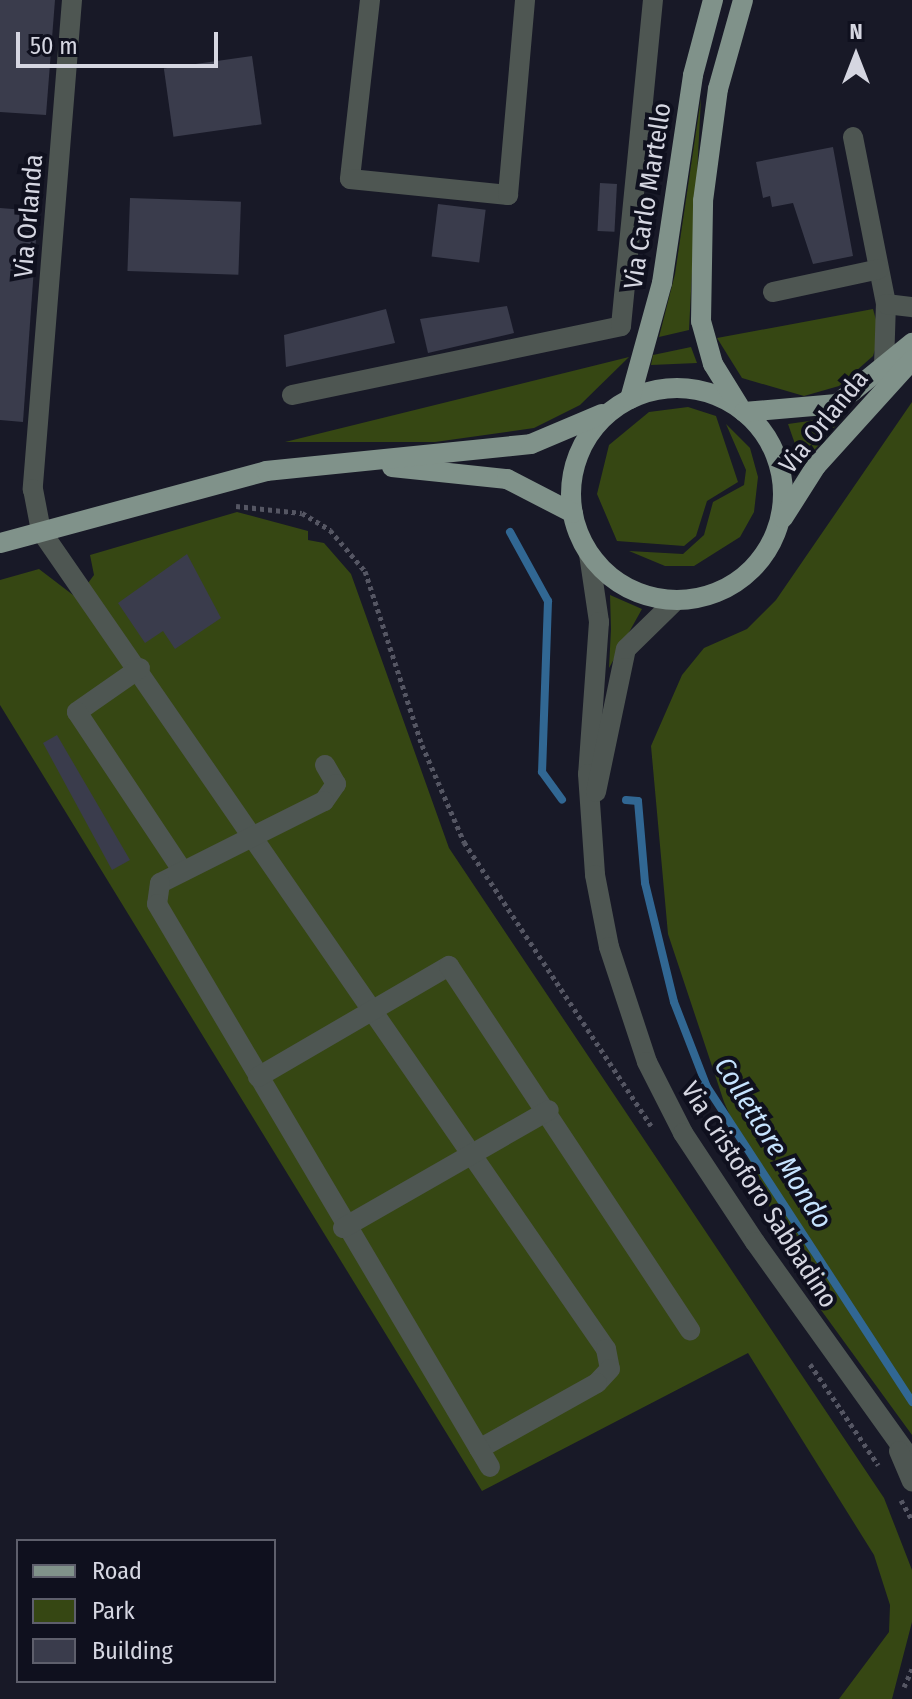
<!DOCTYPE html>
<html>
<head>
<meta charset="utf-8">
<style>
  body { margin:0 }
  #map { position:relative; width:912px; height:1699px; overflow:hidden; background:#181927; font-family:"Fira Sans Condensed",sans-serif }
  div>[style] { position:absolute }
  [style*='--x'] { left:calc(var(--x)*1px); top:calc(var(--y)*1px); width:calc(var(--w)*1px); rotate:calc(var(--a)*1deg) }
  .green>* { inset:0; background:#364713 }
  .stream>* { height:8px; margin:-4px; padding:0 4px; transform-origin:4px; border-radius:4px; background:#316793 }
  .building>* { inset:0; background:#3a3c4c; transform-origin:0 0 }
  .path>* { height:5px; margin-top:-2.5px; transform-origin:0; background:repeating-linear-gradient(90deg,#555663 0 4px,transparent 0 8px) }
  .minor>* { height:20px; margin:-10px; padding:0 10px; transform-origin:10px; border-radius:10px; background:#4e5652 }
  .major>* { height:20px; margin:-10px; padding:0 10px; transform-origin:10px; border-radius:10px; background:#80928a }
  .major>.ring { margin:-10px; padding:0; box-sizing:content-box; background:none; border:20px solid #80928a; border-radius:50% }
  span { translate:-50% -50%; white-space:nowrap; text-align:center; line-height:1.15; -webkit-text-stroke:8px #0f101e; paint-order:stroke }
  .street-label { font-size:26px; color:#d5d6e1 }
  .water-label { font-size:28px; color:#c6e3fe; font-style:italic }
  .legend { position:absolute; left:16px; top:1539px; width:260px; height:144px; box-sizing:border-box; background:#0f101e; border:2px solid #5e5f6c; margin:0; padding:10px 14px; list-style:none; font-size:24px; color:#d5d6e1 }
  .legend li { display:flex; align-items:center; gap:16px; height:40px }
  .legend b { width:40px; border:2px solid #5e5f6c }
  .north { position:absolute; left:816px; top:16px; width:80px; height:80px; -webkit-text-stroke:6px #0f101e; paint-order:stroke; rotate:0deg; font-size:22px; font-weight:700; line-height:32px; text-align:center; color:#d5d6e1 }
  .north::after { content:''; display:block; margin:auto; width:28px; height:36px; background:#d5d6e1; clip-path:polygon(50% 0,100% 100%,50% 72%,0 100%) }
  .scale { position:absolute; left:16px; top:32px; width:202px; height:36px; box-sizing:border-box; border:4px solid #d5d6e1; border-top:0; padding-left:10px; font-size:24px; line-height:28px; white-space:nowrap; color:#d5d6e1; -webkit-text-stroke:6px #0f101e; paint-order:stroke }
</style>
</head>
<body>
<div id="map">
  <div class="green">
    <div style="clip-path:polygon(701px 98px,689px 330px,659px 337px,675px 274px)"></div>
    <div style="clip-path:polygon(873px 309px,880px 334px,873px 356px,839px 386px,804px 396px,742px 378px,717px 338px)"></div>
    <div style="clip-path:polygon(691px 347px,697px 363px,651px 365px,653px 355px)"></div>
    <div style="clip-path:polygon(629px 357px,580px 405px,534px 428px,435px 442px,285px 442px)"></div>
    <div style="clip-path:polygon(912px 402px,912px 1435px,805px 1288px,724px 1102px,668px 934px,651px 746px,682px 675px,704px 648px,747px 629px,776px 600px)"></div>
    <div style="clip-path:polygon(688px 407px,716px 416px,738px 482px,707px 501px,696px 536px,684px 546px,617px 541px,597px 494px,609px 445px,649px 412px)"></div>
    <div style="clip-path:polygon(844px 416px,802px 464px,788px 424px)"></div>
    <div style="clip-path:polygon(726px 424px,750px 448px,758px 477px,754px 512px,740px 537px,694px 566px,665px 566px,629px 551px,683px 554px,704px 535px,713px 502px,744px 485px,746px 470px)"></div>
    <div style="clip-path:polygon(237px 512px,308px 531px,308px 540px,324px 543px,351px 574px,449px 848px,884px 1498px,912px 1570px,912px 1622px,892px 1699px,839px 1699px,889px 1632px,890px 1605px,874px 1555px,748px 1353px,482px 1491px,0 705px,0 580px,39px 569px,77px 598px,94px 575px,90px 555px)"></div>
    <div style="clip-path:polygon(610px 595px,642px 609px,609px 668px,611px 629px)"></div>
  </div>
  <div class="stream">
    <div style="--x:510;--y:532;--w:79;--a:61.2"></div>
    <div style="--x:548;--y:601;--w:171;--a:92"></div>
    <div style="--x:542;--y:772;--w:34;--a:54"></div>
    <div style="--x:626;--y:800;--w:12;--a:5"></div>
    <div style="--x:638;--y:801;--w:82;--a:85.1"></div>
    <div style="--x:645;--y:883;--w:122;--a:76.3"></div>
    <div style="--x:674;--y:1002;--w:91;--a:68.8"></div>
    <div style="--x:707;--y:1087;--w:376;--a:56.9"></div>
  </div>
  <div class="building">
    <div style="clip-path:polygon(0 0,55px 0,46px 115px,0 112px)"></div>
    <div style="left:252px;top:56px;width:69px;height:89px;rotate:82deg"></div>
    <div style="clip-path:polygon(833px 147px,853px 256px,813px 264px,793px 203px,772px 207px,770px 196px,763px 198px,756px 162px)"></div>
    <div style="left:600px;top:183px;width:17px;height:48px;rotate:3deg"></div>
    <div style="left:130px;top:198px;width:111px;height:73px;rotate:2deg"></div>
    <div style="left:438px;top:204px;width:48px;height:53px;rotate:7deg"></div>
    <div style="clip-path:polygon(0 208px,38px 211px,23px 422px,0 420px)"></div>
    <div style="clip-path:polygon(507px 306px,514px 333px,428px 353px,420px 319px)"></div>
    <div style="clip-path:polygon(386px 309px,395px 343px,286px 367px,284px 335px)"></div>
    <div style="clip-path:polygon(187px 554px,221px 618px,175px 649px,163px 631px,145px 643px,118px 603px)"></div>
    <div style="clip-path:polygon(57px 735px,130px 860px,112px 870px,43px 743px)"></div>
  </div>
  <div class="path">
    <div style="--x:236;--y:506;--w:66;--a:6.1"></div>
    <div style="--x:302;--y:513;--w:33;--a:31"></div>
    <div style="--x:330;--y:530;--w:54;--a:49.5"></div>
    <div style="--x:365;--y:571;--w:183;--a:71.9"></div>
    <div style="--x:422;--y:745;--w:106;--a:66.6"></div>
    <div style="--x:464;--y:842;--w:340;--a:56.6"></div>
    <div style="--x:810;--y:1364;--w:122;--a:56"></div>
    <div style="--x:901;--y:1500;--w:23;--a:61"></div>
    <div style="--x:904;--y:1687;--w:20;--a:-66"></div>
  </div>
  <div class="minor">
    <div style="--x:72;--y:0;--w:491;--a:94.6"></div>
    <div style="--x:33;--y:489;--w:43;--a:79.2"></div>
    <div style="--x:41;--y:531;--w:994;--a:55.37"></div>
    <div style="--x:606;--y:1349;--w:20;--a:79"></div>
    <div style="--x:610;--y:1369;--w:19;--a:133"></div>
    <div style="--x:597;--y:1383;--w:135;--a:150.8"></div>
    <div style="--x:370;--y:0;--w:180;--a:96.4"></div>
    <div style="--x:350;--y:179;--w:159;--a:5.8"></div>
    <div style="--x:508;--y:195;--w:196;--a:-85"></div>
    <div style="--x:853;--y:137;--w:170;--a:78.8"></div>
    <div style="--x:773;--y:292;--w:108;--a:-12.2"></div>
    <div style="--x:884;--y:366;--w:62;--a:-88.2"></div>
    <div style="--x:886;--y:304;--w:26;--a:7"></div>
    <div style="--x:292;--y:395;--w:336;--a:-11.8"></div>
    <div style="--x:621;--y:326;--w:328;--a:-84.4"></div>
    <div style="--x:589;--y:554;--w:69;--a:81.6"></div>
    <div style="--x:599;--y:622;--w:152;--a:94.1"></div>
    <div style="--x:588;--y:774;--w:101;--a:86"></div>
    <div style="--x:595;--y:875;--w:73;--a:79"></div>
    <div style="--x:609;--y:947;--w:121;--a:71.7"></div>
    <div style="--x:647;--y:1062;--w:80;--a:63.1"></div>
    <div style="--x:683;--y:1133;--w:131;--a:56.6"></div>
    <div style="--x:755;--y:1242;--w:269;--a:54.4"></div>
    <div style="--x:140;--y:668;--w:77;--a:145.1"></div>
    <div style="--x:77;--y:712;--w:190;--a:56.4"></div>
    <div style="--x:325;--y:765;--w:22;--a:60"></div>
    <div style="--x:336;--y:784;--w:21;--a:125"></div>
    <div style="--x:324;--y:801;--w:183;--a:153.4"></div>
    <div style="--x:160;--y:883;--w:21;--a:98"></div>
    <div style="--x:157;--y:904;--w:654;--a:59.4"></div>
    <div style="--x:596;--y:792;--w:146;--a:-78.2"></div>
    <div style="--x:626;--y:649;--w:70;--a:-44.4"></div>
    <div style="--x:258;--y:1077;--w:221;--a:-30.2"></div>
    <div style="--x:449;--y:966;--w:437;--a:56.5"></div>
    <div style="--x:343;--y:1228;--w:237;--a:-29.8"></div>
    <div style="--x:899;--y:1451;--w:33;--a:67"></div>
  </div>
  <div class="major">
    <div class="ring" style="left:571px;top:388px;width:192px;height:192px"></div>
    <div style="--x:630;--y:399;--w:120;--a:-74.6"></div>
    <div style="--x:662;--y:283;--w:210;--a:-81.5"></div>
    <div style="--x:693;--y:75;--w:78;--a:-75.1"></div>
    <div style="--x:739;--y:406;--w:49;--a:-121.8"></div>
    <div style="--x:713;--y:364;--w:45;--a:-105.6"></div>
    <div style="--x:701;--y:321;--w:120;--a:-89"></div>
    <div style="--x:703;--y:201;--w:113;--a:-82.4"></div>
    <div style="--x:718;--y:89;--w:92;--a:-74.3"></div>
    <div style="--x:744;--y:412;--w:93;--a:-4.9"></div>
    <div style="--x:837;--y:404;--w:97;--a:-39.1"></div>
    <div style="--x:392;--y:467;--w:116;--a:6"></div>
    <div style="--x:507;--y:479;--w:74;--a:27.3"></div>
    <div style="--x:783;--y:518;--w:62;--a:-57.6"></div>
    <div style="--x:816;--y:466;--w:143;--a:-47.8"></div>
    <div style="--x:0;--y:543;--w:276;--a:-15.1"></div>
    <div style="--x:266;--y:471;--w:266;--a:-5.8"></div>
    <div style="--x:531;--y:444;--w:77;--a:-22.9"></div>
  </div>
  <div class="street-label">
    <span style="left:648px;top:196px;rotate:-81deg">Via Carlo Martello</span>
    <span style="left:29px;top:216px;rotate:-85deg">Via Orlanda</span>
    <span style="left:824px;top:422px;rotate:-51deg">Via Orlanda</span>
    <span style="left:759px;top:1195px;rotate:57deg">Via Cristoforo Sabbadino</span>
  </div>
  <div class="water-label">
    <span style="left:773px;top:1143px;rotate:58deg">Collettore Mondo</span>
  </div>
  <ul class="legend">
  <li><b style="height:10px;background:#80928a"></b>Road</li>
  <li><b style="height:22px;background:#364713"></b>Park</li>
  <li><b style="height:22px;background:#3a3c4c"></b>Building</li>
  </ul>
  <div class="north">N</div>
  <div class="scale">50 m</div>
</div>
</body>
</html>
